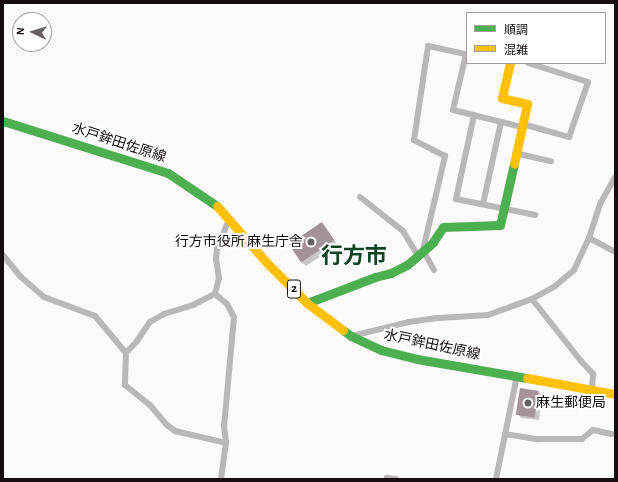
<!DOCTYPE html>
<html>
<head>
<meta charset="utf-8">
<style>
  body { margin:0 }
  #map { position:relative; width:618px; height:482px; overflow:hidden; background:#fcf9fa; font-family:"Alegreya Sans","Noto Sans JP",sans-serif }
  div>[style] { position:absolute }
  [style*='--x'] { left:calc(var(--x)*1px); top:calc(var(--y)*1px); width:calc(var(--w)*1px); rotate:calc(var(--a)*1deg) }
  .shadow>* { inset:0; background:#0003 }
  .building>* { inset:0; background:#a39399; transform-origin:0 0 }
  .street>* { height:6px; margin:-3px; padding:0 3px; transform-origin:3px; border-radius:3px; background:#bbb7b8 }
  .fast>* { height:9px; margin:-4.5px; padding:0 4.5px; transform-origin:4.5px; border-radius:4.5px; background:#4caf50 }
  .slow>* { height:9px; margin:-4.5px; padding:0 4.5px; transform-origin:4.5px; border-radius:4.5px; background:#ffc107 }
  .dots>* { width:11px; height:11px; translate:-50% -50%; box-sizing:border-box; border:2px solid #fff; border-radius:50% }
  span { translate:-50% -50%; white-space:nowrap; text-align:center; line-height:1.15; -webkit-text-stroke:4px #fff; paint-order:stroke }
  .shield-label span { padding:1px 3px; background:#fff; border:1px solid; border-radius:3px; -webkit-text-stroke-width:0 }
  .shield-label { font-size:13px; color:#160d0f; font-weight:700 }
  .street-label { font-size:14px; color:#160d0f }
  .poi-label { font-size:14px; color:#160d0f }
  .right { translate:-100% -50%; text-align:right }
  .left { translate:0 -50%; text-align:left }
  .town-label { font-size:22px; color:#0d4524; font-weight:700 }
  .frame { position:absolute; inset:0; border:4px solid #160d0f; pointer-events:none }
  .legend { position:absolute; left:466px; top:12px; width:140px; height:52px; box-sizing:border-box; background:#fff; border:1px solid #a29e9f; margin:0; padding:5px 7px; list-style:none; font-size:12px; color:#160d0f }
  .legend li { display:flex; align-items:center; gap:8px; height:20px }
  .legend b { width:20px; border:1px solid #a29e9f }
  .north { position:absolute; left:12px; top:12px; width:40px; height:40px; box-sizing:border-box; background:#fff; border:1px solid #a29e9f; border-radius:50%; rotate:274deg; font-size:11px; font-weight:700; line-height:16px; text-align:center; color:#160d0f }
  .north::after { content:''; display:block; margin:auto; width:14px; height:18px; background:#666061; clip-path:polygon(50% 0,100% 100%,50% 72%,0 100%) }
</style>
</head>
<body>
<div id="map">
  <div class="shadow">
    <div style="clip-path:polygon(322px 224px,338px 245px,306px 266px,301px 262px)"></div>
    <div style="clip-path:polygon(539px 392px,542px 395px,539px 420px,521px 418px,518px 414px)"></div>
  </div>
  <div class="building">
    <div style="left:322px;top:222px;width:22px;height:40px;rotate:56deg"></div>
    <div style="left:520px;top:388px;width:19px;height:27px;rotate:9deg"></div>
  </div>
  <div class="street">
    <div style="--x:466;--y:54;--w:57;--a:103.1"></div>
    <div style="--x:453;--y:110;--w:70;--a:14"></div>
    <div style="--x:521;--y:127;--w:5;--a:-22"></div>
    <div style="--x:526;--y:125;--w:45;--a:15.6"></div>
    <div style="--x:569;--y:137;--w:58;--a:-70.9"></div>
    <div style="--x:588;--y:82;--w:63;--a:-162.4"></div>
    <div style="--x:474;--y:115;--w:86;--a:102.1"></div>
    <div style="--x:456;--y:199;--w:81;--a:11.4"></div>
    <div style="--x:515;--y:153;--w:37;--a:13"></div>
    <div style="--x:360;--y:197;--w:55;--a:38.3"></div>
    <div style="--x:403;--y:231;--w:29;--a:59"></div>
    <div style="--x:483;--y:204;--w:84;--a:-77.6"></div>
    <div style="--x:589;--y:238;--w:30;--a:28"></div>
    <div style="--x:3;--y:255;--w:28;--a:51"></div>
    <div style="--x:21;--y:277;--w:30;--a:41"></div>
    <div style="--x:44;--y:297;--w:54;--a:20.4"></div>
    <div style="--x:95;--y:316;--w:48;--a:50"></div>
    <div style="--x:126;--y:353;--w:32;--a:92"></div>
    <div style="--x:125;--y:385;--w:32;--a:39"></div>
    <div style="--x:150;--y:405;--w:26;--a:50"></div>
    <div style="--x:167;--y:425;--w:10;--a:37"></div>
    <div style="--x:175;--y:431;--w:52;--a:13.2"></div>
    <div style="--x:434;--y:270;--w:23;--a:-119"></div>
    <div style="--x:423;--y:250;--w:97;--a:-76.8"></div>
    <div style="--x:445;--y:156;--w:35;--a:-153"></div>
    <div style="--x:414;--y:140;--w:95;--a:-81.5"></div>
    <div style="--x:428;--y:46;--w:40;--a:12"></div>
    <div style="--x:215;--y:294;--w:16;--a:40"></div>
    <div style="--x:227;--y:304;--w:15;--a:62"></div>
    <div style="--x:234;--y:317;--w:109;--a:95.2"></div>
    <div style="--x:224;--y:426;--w:17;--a:83"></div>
    <div style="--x:226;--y:443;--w:36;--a:98"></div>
    <div style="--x:532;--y:299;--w:79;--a:51.7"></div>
    <div style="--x:581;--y:361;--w:18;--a:47"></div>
    <div style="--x:593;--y:374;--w:15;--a:94"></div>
    <div style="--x:352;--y:336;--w:59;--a:-13.8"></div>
    <div style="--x:409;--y:322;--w:30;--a:-8"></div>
    <div style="--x:439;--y:318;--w:49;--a:-3.5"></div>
    <div style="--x:488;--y:315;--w:47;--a:-20"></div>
    <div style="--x:532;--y:299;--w:26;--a:-29"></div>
    <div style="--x:555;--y:286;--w:25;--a:-40"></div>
    <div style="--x:574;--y:270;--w:35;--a:-65"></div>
    <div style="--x:589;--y:238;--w:36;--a:-72"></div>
    <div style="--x:600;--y:204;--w:31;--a:-61"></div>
    <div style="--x:126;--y:353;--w:16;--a:-47"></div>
    <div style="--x:137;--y:341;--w:23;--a:-56"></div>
    <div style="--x:150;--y:322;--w:16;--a:-30"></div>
    <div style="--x:164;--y:314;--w:30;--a:-17"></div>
    <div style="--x:193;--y:305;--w:25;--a:-27"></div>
    <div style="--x:215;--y:294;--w:16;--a:-76"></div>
    <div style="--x:219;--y:278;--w:18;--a:-99"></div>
    <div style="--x:216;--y:260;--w:12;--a:-85"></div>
    <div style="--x:217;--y:248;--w:30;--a:-67"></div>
    <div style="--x:505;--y:434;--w:33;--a:9"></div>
    <div style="--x:538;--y:439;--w:44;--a:0"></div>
    <div style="--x:582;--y:439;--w:14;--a:-39"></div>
    <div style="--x:593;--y:430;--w:19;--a:12"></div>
    <div style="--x:387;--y:479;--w:1;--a:-90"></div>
    <div style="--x:387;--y:478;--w:9;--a:6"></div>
    <div style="--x:496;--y:479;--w:105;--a:-78.5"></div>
  </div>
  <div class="fast">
    <div style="--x:3;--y:121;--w:173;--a:17.5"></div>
    <div style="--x:168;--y:173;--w:59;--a:34"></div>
    <div style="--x:307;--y:303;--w:73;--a:-20.9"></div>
    <div style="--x:375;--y:277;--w:16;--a:-14"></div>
    <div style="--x:391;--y:273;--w:18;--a:-27"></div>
    <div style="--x:407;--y:265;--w:35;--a:-41"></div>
    <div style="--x:433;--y:242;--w:18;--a:-56"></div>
    <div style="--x:443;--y:227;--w:57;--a:-2"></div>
    <div style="--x:500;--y:225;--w:63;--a:-77.1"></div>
    <div style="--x:343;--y:330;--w:10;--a:37"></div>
    <div style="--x:351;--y:336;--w:33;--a:25"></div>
    <div style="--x:381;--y:350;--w:37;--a:14"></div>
    <div style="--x:417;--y:359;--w:112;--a:9.8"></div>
  </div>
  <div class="slow">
    <div style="--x:510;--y:63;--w:36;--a:103"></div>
    <div style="--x:502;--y:98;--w:26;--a:13"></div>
    <div style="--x:527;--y:104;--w:61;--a:102.2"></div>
    <div style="--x:217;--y:206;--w:76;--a:48.7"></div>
    <div style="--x:267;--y:263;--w:57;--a:45"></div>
    <div style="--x:307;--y:303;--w:45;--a:36.9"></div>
    <div style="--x:527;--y:378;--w:89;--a:10.3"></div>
  </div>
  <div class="dots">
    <div style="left:311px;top:242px;background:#666061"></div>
    <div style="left:528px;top:403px;background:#666061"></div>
  </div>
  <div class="shield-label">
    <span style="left:294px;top:289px">2</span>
  </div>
  <div class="street-label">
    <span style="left:119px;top:143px;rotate:18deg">水戸鉾田佐原線</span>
    <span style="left:432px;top:345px;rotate:12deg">水戸鉾田佐原線</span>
  </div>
  <div class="poi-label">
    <span class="right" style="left:303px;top:242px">行方市役所 麻生庁舎</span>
    <span class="left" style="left:536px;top:403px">麻生郵便局</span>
  </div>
  <div class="town-label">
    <span style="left:354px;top:257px">行方市</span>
  </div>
  <div class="frame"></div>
  <ul class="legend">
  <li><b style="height:5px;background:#4caf50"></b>順調</li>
  <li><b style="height:5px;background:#ffc107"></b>混雑</li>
  </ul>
  <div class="north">N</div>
</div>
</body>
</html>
